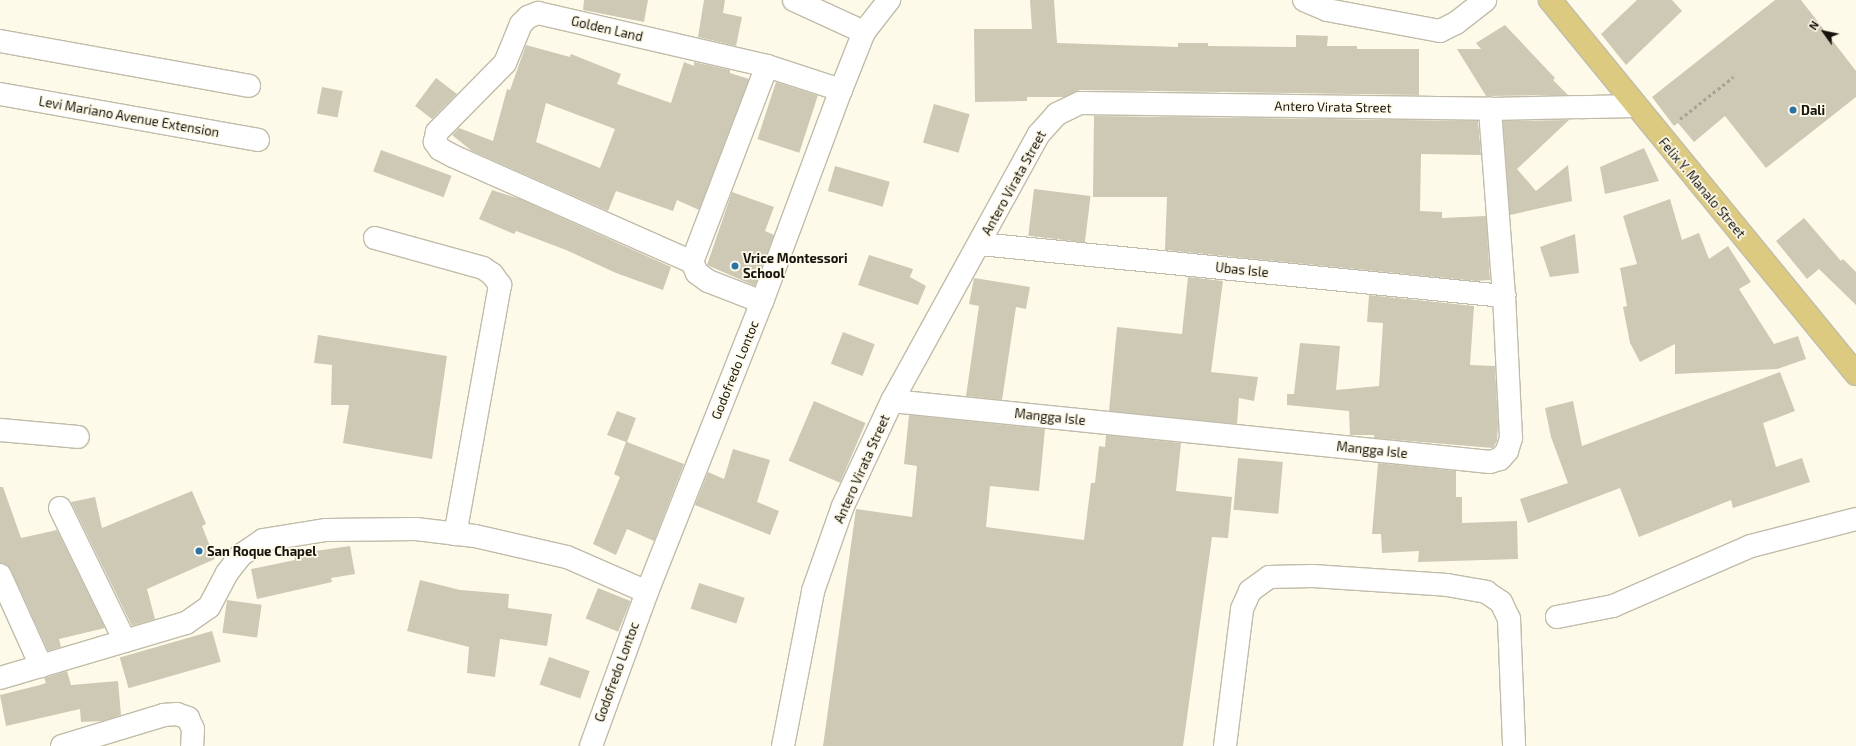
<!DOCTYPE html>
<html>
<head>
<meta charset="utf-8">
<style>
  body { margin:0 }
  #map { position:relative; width:1856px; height:746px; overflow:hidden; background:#fefaea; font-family:"Exo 2",sans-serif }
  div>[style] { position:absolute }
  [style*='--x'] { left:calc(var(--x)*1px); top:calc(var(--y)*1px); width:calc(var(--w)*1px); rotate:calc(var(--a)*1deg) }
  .building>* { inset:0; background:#cec9b5; transform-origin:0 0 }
  .path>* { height:2.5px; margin-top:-1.25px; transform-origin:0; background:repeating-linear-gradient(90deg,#a4a195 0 3px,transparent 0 6px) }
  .roads { filter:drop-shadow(1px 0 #c1bca9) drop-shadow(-1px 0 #c1bca9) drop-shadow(0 1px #c1bca9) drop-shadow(0 -1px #c1bca9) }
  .minor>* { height:22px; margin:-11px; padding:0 11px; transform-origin:11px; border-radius:11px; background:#fff }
  .major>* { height:22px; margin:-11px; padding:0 11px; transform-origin:11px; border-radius:11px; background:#dcca81 }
  .dots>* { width:11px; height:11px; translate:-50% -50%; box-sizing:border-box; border:2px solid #fefaea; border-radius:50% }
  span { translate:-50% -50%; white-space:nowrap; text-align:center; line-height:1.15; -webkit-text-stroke:3.5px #fefaea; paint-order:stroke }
  .street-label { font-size:13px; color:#15130c }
  .poi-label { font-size:13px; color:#15130c; font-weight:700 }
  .left { translate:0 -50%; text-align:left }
  .north { position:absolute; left:1804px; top:12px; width:40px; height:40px; -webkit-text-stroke:3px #fefaea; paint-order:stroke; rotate:303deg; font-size:11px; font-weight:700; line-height:16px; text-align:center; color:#15130c }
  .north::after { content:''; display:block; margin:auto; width:14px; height:18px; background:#15130c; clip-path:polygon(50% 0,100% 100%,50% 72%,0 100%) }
</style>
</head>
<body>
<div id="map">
  <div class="building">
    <div style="clip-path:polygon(584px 0,648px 0,644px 22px,583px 10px)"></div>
    <div style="clip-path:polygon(704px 0,725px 0,723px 13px,742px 17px,736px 46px,698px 37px)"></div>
    <div style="clip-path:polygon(1030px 0,1054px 0,1057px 43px,1178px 47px,1178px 43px,1208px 43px,1208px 46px,1296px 47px,1296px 35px,1328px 36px,1327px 46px,1357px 46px,1357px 49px,1419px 49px,1419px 95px,1080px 90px,1064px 97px,1027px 97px,1027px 101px,975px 102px,974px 29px,1032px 29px)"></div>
    <div style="clip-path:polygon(1637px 0,1672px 0,1682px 11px,1626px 65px,1601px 34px)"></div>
    <div style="clip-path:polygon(1775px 0,1801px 0,1856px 71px,1856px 97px,1766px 168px,1725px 116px,1694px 142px,1678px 123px,1674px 126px,1652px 97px)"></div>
    <div style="clip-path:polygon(1505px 25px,1555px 78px,1553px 80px,1568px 95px,1486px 96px,1457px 49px,1481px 49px,1476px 43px)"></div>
    <div style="clip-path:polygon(evenodd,526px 45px,570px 57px,571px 54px,621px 74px,617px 84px,671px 103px,684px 62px,694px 66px,694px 62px,730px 70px,730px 73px,749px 79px,699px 210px,677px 200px,673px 211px,616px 191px,608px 211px,472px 151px,452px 135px,459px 128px,493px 141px,507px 89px,510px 90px,526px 45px,546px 103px,615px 129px,600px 168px,536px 142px,546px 103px)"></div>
    <div style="clip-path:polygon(436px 78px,457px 94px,432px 119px,415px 106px)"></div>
    <div style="left:776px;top:82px;width:44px;height:60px;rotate:18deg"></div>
    <div style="left:322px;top:87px;width:21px;height:27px;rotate:11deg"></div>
    <div style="left:934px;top:104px;width:37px;height:40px;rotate:16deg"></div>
    <div style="clip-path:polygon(1094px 116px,1478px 121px,1481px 155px,1421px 154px,1420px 211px,1442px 212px,1442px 218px,1486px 216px,1490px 280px,1476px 281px,1165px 250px,1167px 197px,1093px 197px)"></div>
    <div style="clip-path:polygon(1569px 120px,1517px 169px,1536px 191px,1568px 165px,1572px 201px,1510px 215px,1503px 121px)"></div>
    <div style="clip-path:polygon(1644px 148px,1659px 181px,1605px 194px,1600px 167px)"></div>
    <div style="left:381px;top:150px;width:75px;height:23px;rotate:20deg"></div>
    <div style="left:835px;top:166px;width:57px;height:26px;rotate:16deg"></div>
    <div style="left:1034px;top:189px;width:57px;height:47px;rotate:7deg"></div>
    <div style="clip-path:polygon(492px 190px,520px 199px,671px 267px,663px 290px,616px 273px,566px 250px,516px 231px,514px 234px,479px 219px)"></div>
    <div style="clip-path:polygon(732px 192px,774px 207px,765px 231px,774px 235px,755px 286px,707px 265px)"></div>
    <div style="clip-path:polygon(1670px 199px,1682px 240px,1699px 233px,1709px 259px,1728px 246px,1751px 282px,1739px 289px,1774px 344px,1798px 336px,1806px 359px,1777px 369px,1675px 374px,1675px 344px,1640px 362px,1630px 343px,1623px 307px,1627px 306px,1620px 268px,1637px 264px,1623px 216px)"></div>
    <div style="clip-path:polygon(1804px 218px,1841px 261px,1843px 259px,1856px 272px,1856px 305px,1819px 269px,1807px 279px,1776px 241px)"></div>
    <div style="clip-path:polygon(1575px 234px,1579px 273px,1550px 277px,1540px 247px)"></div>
    <div style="clip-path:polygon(869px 255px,913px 269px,910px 277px,926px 286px,918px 305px,858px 285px)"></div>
    <div style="clip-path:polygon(1188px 277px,1223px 281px,1211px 372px,1258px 377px,1254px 401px,1239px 398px,1237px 424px,1109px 411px,1117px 327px,1182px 334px)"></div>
    <div style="clip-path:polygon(974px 278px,1030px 287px,1026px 309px,1016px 307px,1002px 400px,966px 396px,979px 306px,969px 304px)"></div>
    <div style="clip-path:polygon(1369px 295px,1474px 306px,1470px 365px,1495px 366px,1498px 423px,1497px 441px,1493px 448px,1374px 438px,1374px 435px,1350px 435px,1349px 411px,1287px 405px,1287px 394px,1294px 394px,1300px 343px,1340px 346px,1336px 390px,1379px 386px,1383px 323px,1367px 322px)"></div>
    <div style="left:843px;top:332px;width:34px;height:34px;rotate:21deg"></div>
    <div style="clip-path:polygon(318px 335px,447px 356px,432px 459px,343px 443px,349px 405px,331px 405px,332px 365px,314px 363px)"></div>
    <div style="clip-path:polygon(1780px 372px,1795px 411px,1763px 423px,1776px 467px,1802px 458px,1810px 482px,1733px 508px,1731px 500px,1639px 537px,1620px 488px,1528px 523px,1520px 499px,1568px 483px,1551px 437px,1545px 408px,1573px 401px,1582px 446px)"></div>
    <div style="left:814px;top:401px;width:56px;height:65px;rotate:23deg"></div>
    <div style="clip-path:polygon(617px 411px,636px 418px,627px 442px,684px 464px,654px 541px,627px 529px,616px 555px,593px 544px,620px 477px,614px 474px,626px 442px,607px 435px)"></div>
    <div style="clip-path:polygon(909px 415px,1045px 429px,1039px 491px,990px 486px,986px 527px,1084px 540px,1091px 483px,1095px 483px,1099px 446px,1105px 447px,1106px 435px,1181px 443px,1176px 491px,1232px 497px,1228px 538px,1212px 537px,1183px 746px,823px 746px,856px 509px,912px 517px,917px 466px,904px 464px)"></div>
    <div style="clip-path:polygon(733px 449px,770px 460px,757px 502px,779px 511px,770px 535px,695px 505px,708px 472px,724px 479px)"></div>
    <div style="left:1238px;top:458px;width:45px;height:52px;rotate:5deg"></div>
    <div style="clip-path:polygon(1378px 463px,1456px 471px,1456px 497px,1462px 497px,1462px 523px,1517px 521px,1518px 559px,1418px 562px,1419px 551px,1382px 553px,1381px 534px,1372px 534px)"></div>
    <div style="clip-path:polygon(0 487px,3px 487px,21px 538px,57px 530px,105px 628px,59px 639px,61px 647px,48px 651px,11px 570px,7px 565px,0 563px)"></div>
    <div style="clip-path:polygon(192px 491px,206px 524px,202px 526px,215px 559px,147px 589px,155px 619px,132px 626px,71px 502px,95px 497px,102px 528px)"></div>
    <div style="clip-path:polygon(350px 546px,355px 574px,331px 578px,332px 582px,257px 599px,251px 569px,295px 560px,294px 554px)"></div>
    <div style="clip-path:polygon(420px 580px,460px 590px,509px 594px,508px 608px,552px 614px,547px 646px,500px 639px,495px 677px,467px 673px,469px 647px,407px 631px)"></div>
    <div style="left:699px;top:583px;width:48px;height:27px;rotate:18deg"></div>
    <div style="left:598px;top:588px;width:35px;height:33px;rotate:22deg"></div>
    <div style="left:227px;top:600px;width:35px;height:33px;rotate:8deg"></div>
    <div style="left:212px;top:631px;width:32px;height:96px;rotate:74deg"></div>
    <div style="left:549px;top:657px;width:43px;height:29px;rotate:19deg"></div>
    <div style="clip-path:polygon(67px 671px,71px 685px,118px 681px,121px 715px,103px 721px,81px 722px,80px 709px,6px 726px,0 695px,40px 685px,46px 683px,44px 678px)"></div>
  </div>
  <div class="path">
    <div style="--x:1680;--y:119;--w:68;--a:-38.4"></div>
  </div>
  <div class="roads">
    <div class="minor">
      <div style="--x:794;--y:0;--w:77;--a:24.6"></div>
      <div style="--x:1304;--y:0;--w:25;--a:23"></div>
      <div style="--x:1327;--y:10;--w:115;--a:10.5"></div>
      <div style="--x:1440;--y:31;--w:18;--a:-27"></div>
      <div style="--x:1456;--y:23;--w:37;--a:-38"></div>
      <div style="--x:0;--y:41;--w:253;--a:10.2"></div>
      <div style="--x:0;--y:94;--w:262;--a:10.1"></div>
      <div style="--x:375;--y:238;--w:112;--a:15.5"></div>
      <div style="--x:483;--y:268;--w:11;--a:34"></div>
      <div style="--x:492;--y:274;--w:14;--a:54"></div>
      <div style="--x:500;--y:285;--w:253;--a:100.2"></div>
      <div style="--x:980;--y:244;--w:527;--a:5.67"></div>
      <div style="--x:692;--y:262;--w:210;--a:-69.1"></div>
      <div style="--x:762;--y:302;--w:58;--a:-158.7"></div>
      <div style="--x:708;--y:281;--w:14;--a:-144"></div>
      <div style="--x:697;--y:273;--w:12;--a:-114"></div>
      <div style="--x:692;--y:262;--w:261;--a:-156.1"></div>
      <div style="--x:453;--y:156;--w:15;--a:-152"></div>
      <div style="--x:440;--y:149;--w:9;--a:-126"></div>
      <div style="--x:435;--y:142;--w:10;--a:-79"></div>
      <div style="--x:437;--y:132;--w:97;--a:-45.4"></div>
      <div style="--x:505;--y:63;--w:42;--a:-67.7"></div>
      <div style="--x:521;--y:24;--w:10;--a:-45"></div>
      <div style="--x:528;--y:17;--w:11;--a:-22"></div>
      <div style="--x:538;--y:13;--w:235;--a:13"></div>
      <div style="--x:767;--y:66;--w:78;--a:18"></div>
      <div style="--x:892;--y:401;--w:601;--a:5.82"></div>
      <div style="--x:1490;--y:462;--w:10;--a:-17"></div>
      <div style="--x:1500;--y:459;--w:11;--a:-49"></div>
      <div style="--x:1507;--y:451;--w:14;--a:-73"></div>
      <div style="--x:1511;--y:438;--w:142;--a:-92.8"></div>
      <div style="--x:1504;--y:296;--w:188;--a:-94.3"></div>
      <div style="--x:0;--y:430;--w:78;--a:5.1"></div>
      <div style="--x:60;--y:508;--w:148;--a:64"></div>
      <div style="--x:0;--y:575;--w:100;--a:65.7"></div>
      <div style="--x:1557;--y:617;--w:57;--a:-11.1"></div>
      <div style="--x:1613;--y:606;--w:150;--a:-23.5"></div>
      <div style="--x:1751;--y:546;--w:108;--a:-14.4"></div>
      <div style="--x:0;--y:678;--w:194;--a:-16.5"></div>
      <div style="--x:186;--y:623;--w:28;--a:-35"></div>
      <div style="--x:209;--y:607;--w:38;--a:-62"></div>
      <div style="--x:227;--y:573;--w:23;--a:-52"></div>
      <div style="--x:241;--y:555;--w:27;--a:-34"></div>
      <div style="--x:263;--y:540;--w:64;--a:-9"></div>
      <div style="--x:326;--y:530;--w:90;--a:-0.6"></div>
      <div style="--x:416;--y:529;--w:59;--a:6.8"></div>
      <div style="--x:475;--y:536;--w:94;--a:12.9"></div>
      <div style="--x:567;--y:557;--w:87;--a:23.6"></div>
      <div style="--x:62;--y:746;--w:107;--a:-16.9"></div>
      <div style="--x:164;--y:715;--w:13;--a:-4"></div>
      <div style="--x:177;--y:714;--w:12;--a:20"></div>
      <div style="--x:188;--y:718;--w:12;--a:66"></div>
      <div style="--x:193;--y:729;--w:17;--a:93"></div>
      <div style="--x:591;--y:746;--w:164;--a:-70"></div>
      <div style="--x:647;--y:592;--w:312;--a:-68.4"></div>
      <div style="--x:762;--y:302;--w:226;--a:-69.6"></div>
      <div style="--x:841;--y:90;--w:62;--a:-68.4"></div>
      <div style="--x:864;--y:32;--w:41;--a:-52"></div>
      <div style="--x:783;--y:746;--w:158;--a:-79"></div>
      <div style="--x:813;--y:591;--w:90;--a:-70.6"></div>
      <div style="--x:843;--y:506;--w:116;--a:-65"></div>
      <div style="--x:892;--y:401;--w:305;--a:-61.2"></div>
      <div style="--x:1039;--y:134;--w:27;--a:-48"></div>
      <div style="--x:1057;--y:114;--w:25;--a:-26"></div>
      <div style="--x:1080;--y:103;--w:410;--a:0.8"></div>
      <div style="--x:1490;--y:109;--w:145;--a:-1.2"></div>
      <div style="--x:1225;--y:746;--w:138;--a:-82.9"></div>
      <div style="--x:1242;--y:609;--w:20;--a:-66"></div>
      <div style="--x:1250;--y:591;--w:24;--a:-36"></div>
      <div style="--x:1269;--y:577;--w:44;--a:-1.3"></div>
      <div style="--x:1313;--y:576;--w:134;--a:3.8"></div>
      <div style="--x:1447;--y:585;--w:40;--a:10"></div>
      <div style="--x:1486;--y:592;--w:18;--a:34"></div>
      <div style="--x:1501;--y:602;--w:19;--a:65"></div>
      <div style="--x:1509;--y:619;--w:127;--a:87.7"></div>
    </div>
    <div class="major">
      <div style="--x:1550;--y:0;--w:483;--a:50.7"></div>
    </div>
  </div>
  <div class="dots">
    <div style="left:1793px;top:110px;background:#2b72a6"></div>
    <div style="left:735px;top:266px;background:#2b72a6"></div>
    <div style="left:199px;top:551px;background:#2b72a6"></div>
  </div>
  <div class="street-label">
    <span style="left:607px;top:29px;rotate:13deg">Golden Land</span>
    <span style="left:1333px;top:107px;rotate:1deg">Antero Virata Street</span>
    <span style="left:129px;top:117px;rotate:10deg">Levi Mariano Avenue Extension</span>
    <span style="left:1014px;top:183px;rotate:-61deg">Antero Virata Street</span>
    <span style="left:1702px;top:188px;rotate:50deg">Felix Y. Manalo Street</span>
    <span style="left:1242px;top:270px;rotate:6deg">Ubas Isle</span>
    <span style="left:735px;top:370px;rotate:-68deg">Godofredo Lontoc</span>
    <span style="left:1050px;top:417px;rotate:6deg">Mangga Isle</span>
    <span style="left:1372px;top:450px;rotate:6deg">Mangga Isle</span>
    <span style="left:862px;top:469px;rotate:-66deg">Antero Virata Street</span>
    <span style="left:617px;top:672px;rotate:-70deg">Godofredo Lontoc</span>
  </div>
  <div class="poi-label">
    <span class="left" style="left:1801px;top:110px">Dali</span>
    <span class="left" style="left:743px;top:266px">Vrice Montessori<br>School</span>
    <span class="left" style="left:207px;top:551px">San Roque Chapel</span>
  </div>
  <div class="north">N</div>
</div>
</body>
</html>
